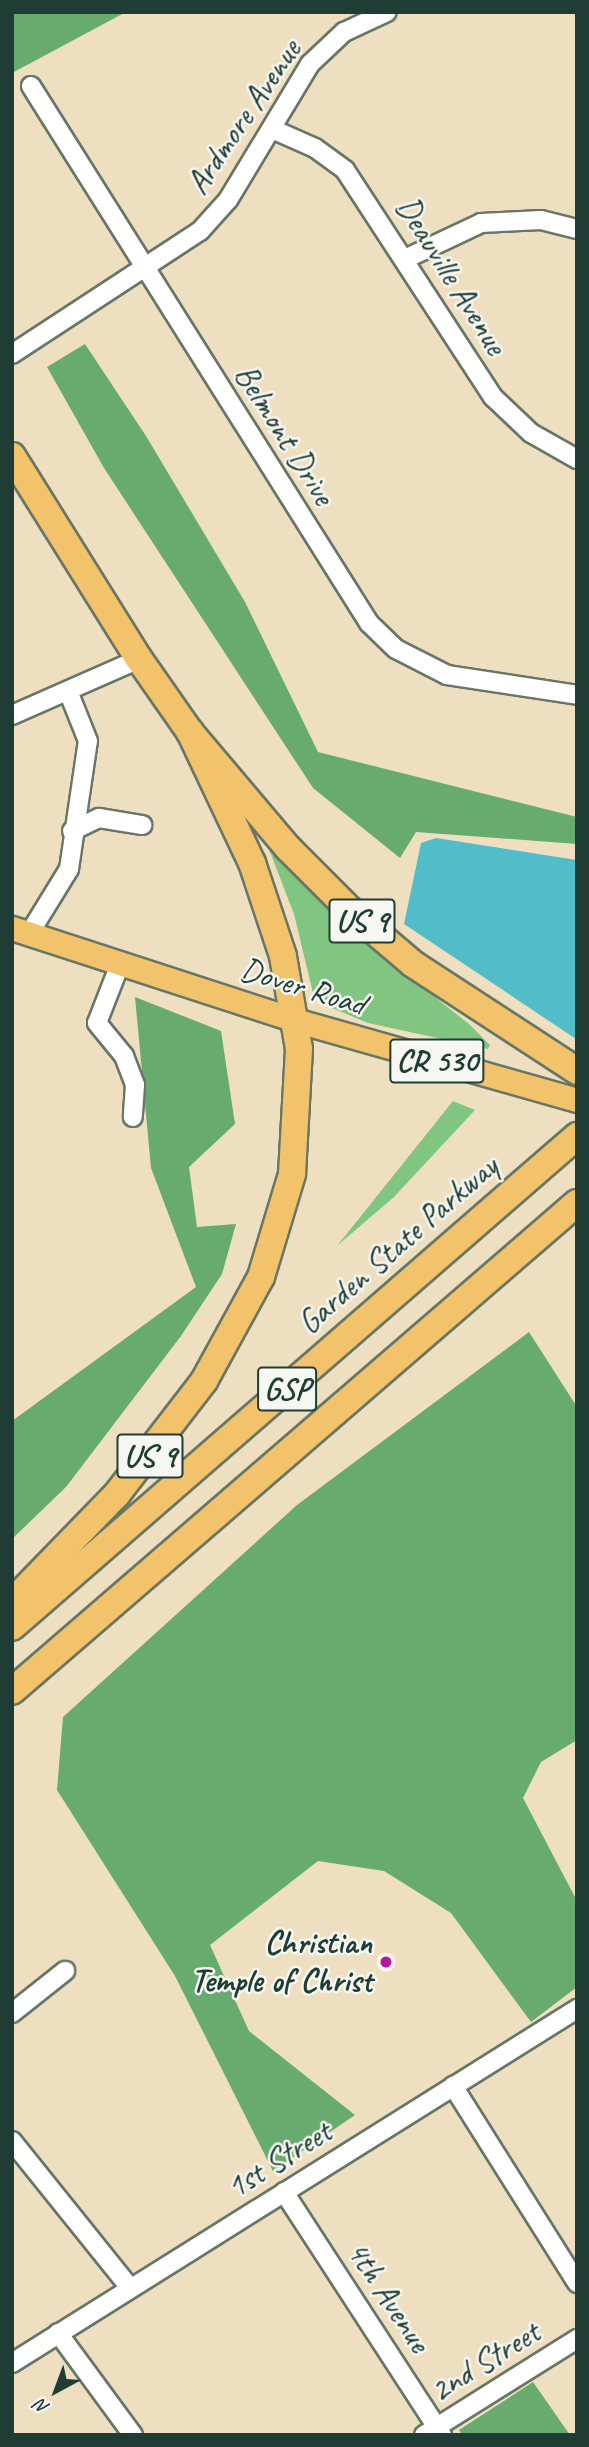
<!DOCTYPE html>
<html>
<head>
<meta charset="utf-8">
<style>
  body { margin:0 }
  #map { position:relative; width:589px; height:2447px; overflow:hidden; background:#eedfc0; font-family:Caveat,sans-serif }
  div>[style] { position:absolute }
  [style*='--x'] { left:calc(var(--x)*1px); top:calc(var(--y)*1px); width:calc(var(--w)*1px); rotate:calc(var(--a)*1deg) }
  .green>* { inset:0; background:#80c680 }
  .forest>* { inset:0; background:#68ab6e }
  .water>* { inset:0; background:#50bdc9 }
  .roads { filter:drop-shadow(2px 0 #677665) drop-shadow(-2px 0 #677665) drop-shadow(0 2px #677665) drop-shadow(0 -2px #677665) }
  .minor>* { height:18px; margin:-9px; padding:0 9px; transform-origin:9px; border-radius:9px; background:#fff }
  .major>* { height:23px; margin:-11.5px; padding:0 11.5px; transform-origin:11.5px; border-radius:11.5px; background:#f2c36a }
  .highway>* { height:26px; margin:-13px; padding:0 13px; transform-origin:13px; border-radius:13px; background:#f2c36a }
  .dots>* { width:19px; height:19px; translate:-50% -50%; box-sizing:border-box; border:4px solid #f6f6f2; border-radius:50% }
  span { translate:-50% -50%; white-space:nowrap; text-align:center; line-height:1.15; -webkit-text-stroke:5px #f6f6f2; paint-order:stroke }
  .shield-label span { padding:2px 5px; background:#f6f6f2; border:2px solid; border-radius:5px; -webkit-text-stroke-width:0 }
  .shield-label { font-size:32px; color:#1f3d34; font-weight:700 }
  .street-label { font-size:33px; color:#1f3d34 }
  .poi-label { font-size:33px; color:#1f3d34; font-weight:700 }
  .right { translate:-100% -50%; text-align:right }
  .frame { position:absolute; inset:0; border:14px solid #1f3d34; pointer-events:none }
  .north { position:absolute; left:21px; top:2356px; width:70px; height:70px; -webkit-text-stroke:5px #f6f6f2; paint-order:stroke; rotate:221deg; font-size:19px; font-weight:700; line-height:28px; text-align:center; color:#1f3d34 }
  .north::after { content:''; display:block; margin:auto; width:24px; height:32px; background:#1f3d34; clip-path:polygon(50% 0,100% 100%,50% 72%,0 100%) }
</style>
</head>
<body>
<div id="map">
  <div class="green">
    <div style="clip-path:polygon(276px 849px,394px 965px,469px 1024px,490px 1045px,488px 1049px,368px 1023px,320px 1003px,319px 993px,313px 993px,294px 914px,270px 852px)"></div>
    <div style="clip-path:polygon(453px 1101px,475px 1110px,394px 1197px,337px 1246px)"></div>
  </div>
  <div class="forest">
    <div style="clip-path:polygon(12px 12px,126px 12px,12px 73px)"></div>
    <div style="clip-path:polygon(85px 344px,146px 436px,245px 602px,318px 752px,577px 817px,577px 844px,416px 832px,400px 858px,313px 788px,104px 468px,47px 367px)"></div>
    <div style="clip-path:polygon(135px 997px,221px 1031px,235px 1124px,189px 1167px,197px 1227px,236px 1224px,222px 1274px,181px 1336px,66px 1487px,12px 1539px,12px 1421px,196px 1287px,151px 1168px)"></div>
    <div style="clip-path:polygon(529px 1332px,577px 1407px,577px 1740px,541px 1762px,523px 1798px,577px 1901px,577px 1987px,531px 2022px,451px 1913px,384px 1871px,318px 1861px,210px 1945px,249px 2031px,355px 2115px,273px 2171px,175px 1976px,57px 1790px,63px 1717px,297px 1505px)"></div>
    <div style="clip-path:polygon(533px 2382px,570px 2435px,462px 2435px,459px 2430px)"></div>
  </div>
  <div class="water">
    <div style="clip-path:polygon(436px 838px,577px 860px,576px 1039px,404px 924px,421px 843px)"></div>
  </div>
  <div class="roads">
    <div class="minor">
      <div style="--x:31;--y:86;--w:635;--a:57.81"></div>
      <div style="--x:369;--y:623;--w:37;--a:44"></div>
      <div style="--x:396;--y:649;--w:57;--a:27"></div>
      <div style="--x:447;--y:675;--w:132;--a:8.7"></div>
      <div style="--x:272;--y:129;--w:47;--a:23.8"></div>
      <div style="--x:315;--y:148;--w:37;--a:36"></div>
      <div style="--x:345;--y:170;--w:271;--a:56.9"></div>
      <div style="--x:493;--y:397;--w:52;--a:43.5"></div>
      <div style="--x:531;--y:433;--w:53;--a:29.5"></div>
      <div style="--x:405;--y:259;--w:84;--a:-25.3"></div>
      <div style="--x:481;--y:223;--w:60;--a:-2.9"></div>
      <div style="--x:541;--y:220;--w:37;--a:14"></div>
      <div style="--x:12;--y:354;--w:225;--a:-33.2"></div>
      <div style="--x:200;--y:231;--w:42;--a:-47.9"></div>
      <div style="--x:228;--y:200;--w:159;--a:-58.9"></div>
      <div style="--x:310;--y:64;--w:47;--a:-43.3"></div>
      <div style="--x:344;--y:32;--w:47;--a:-24.9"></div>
      <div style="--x:12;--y:715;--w:139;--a:-23.8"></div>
      <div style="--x:72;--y:831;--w:30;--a:-26"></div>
      <div style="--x:99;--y:818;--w:44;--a:9.2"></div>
      <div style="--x:29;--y:934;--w:76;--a:-58.4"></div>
      <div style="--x:69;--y:869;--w:129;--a:-81.6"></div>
      <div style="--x:88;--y:741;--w:54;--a:-111.8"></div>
      <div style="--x:120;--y:964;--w:63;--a:111.3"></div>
      <div style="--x:97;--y:1023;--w:43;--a:50.7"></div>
      <div style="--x:124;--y:1056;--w:31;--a:69"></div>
      <div style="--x:135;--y:1085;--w:32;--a:94"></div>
      <div style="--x:12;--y:2013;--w:68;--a:-38.4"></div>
      <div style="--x:453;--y:2086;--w:233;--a:57.8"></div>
      <div style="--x:12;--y:2141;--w:189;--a:51.2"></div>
      <div style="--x:284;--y:2192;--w:290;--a:57"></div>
      <div style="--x:58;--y:2333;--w:127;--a:53.7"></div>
      <div style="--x:12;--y:2363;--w:667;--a:-32.07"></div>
      <div style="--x:424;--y:2435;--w:181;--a:-32.1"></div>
    </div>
    <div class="major">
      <div style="--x:12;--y:928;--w:301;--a:18"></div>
      <div style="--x:298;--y:1021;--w:290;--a:15.8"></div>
    </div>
    <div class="highway">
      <div style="--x:12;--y:456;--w:239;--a:58"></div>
      <div style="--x:139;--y:659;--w:89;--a:55.1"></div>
      <div style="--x:190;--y:732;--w:152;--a:49.8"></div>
      <div style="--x:288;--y:848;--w:91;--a:45"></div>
      <div style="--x:352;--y:912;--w:80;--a:40.4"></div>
      <div style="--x:413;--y:964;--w:196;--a:33.1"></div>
      <div style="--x:12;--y:1602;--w:151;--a:-45.8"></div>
      <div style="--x:117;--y:1494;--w:143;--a:-52.4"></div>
      <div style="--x:204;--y:1381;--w:119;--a:-61.3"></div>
      <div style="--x:261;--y:1277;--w:108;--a:-73.2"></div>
      <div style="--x:292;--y:1174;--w:125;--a:-86.8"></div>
      <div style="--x:299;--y:1049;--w:94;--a:-99.8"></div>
      <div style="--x:283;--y:956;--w:98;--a:-108.4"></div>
      <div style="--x:252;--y:863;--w:145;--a:-115.3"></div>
      <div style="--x:12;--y:1627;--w:749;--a:-40.99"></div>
      <div style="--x:12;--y:1691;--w:747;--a:-40.82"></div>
    </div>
  </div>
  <div class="dots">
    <div style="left:386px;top:1962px;background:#b5179e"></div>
  </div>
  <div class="shield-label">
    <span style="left:362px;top:921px">US 9</span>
    <span style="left:437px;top:1061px">CR 530</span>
    <span style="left:287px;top:1389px">GSP</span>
    <span style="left:150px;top:1456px">US 9</span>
  </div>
  <div class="street-label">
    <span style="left:244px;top:117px;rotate:-56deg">Ardmore Avenue</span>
    <span style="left:451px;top:276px;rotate:58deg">Deauville Avenue</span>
    <span style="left:284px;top:435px;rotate:58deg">Belmont Drive</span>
    <span style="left:303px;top:987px;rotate:17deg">Dover Road</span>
    <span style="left:398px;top:1245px;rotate:-41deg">Garden State Parkway</span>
    <span style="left:279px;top:2160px;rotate:-32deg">1st Street</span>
    <span style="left:388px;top:2297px;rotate:57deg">4th Avenue</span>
    <span style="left:485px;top:2362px;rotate:-32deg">2nd Street</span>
  </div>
  <div class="poi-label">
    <span class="right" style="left:372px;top:1962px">Christian<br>Temple of Christ</span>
  </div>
  <div class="frame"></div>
  <div class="north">N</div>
</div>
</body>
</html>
